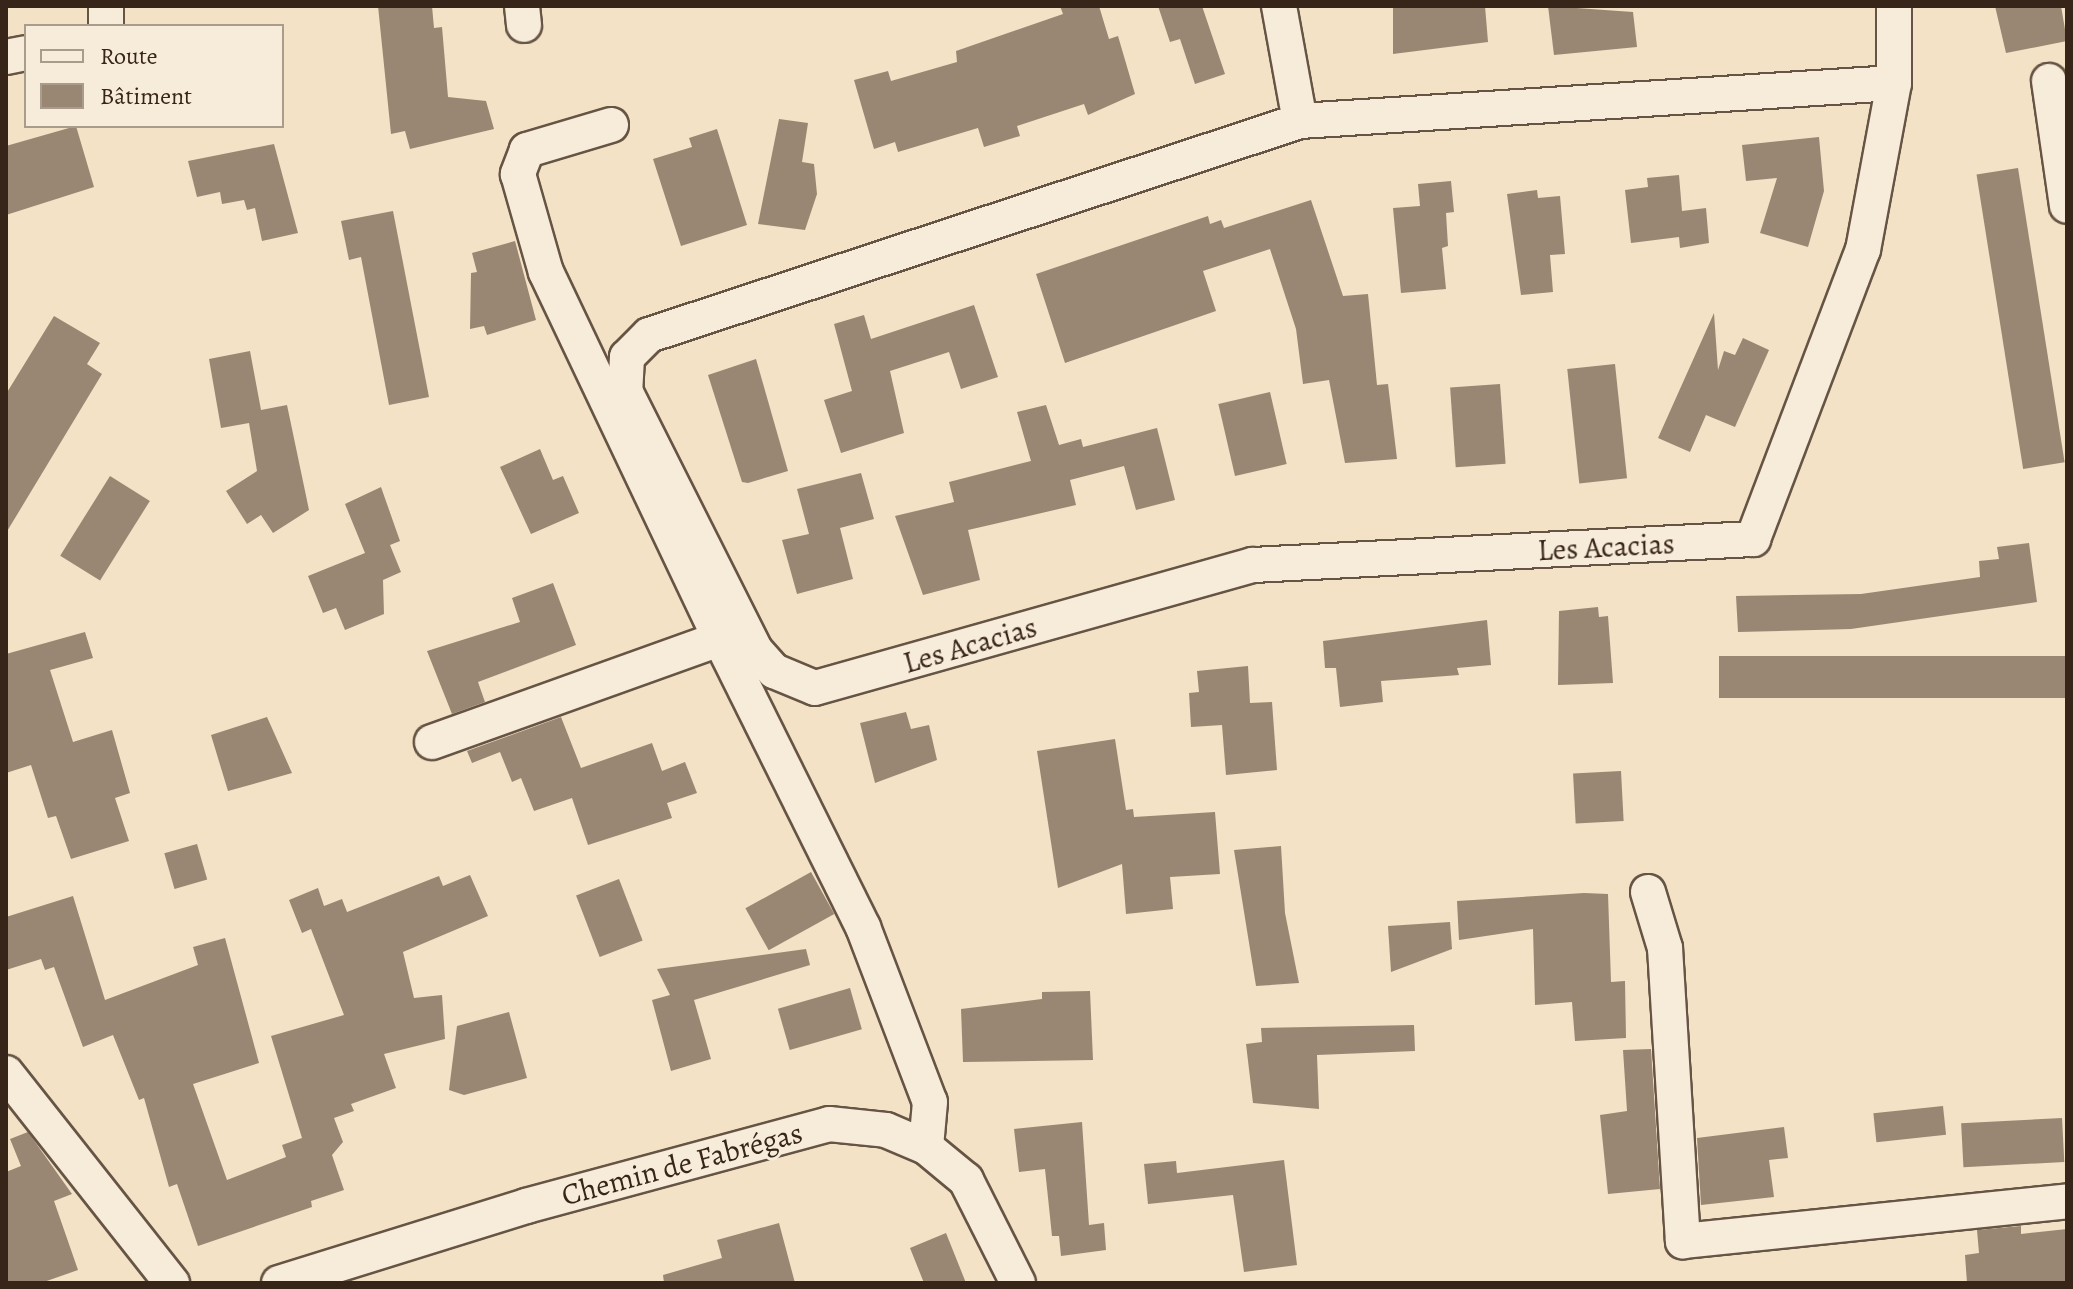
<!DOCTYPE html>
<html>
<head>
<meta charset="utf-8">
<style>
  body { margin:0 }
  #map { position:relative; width:2073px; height:1289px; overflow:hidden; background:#f3e2c6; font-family:Alegreya,serif }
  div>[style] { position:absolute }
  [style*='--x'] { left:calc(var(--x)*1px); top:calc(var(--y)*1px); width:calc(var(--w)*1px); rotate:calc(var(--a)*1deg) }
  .building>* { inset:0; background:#998773; transform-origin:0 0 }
  .roads { filter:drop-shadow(2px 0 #665444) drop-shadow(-2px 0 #665444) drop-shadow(0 2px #665444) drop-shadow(0 -2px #665444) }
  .minor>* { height:34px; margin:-17px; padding:0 17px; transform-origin:17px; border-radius:17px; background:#f7ecda }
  span { translate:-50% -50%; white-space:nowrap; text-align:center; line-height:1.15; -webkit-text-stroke:6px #f7ecda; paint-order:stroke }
  .street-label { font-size:30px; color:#372519 }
  .frame { position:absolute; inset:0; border:8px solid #372519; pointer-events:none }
  .legend { position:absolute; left:24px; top:24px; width:260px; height:104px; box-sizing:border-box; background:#f7ecda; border:2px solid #aa9c8d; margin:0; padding:10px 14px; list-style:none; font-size:24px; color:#372519 }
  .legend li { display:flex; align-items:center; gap:16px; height:40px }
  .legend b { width:40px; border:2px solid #aa9c8d }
</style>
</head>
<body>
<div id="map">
  <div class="building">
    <div style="clip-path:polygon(378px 6px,432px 6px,434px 28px,442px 27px,448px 97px,486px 101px,494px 129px,410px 149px,405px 131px,391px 134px)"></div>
    <div style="clip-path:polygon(1060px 6px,1099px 6px,1109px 39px,1118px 36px,1135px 94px,1088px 115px,1084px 104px,1017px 126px,1020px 136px,984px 147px,978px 128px,898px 152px,895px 142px,874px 149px,854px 80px,888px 71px,891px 81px,957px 62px,956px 51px,1063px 14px)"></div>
    <div style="clip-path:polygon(1158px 6px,1202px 6px,1225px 74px,1195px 84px,1180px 39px,1170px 42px)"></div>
    <div style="clip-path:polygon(1393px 6px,1485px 6px,1488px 42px,1393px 54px)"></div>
    <div style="clip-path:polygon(1548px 6px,1633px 12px,1637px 47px,1554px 55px)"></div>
    <div style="clip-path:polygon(1995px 6px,2061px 6px,2067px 41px,2006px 53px)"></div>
    <div style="clip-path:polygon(779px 119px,808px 123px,802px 162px,814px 164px,817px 194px,805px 230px,758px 224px)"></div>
    <div style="clip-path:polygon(76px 126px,94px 187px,6px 215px,6px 146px)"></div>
    <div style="clip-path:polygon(717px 129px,747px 225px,681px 246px,653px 159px,692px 147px,689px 138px)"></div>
    <div style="clip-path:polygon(1819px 137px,1824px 191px,1808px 247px,1760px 233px,1777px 178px,1746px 181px,1742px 145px)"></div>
    <div style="clip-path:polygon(274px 144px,298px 233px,262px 241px,255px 208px,247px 210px,244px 200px,222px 204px,220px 192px,197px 197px,188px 161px)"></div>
    <div style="left:2018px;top:168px;width:298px;height:42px;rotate:81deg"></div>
    <div style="clip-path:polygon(1679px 175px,1682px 211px,1706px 208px,1709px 243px,1680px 248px,1679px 237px,1631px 243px,1625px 190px,1648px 187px,1647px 178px)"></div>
    <div style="clip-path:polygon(1451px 181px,1454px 212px,1446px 213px,1448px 246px,1442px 248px,1446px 289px,1401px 293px,1393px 208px,1420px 206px,1418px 184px)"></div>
    <div style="clip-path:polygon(1537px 190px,1538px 198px,1560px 196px,1565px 254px,1550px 255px,1553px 292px,1521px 295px,1507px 194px)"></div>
    <div style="clip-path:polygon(1311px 200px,1343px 296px,1368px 294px,1377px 385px,1388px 384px,1397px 459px,1345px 463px,1329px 380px,1303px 384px,1296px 329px,1270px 249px,1203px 271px,1216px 311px,1065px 363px,1036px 274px,1208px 216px,1210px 224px,1221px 220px,1224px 228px)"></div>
    <div style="clip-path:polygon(393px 211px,429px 397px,389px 405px,361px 257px,349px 260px,341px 221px)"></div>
    <div style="clip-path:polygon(515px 241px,536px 320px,487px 335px,484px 326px,470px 329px,471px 273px,477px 272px,472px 253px)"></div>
    <div style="clip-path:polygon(974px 305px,998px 377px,961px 389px,949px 352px,890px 371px,904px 433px,841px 453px,824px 400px,852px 391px,834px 324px,864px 315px,871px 339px)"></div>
    <div style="clip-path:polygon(1714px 313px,1718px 370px,1724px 351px,1735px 355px,1743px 338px,1769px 350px,1735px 427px,1706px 415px,1690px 452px,1658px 438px)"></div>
    <div style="clip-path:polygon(54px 316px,100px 343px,87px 364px,102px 374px,6px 533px,6px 394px)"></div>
    <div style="clip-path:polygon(250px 351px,261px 410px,287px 405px,309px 510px,273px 533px,261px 515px,247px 524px,226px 491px,257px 471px,249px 423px,221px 428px,209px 359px)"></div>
    <div style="clip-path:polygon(756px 359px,788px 471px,748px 483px,742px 482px,708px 375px)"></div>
    <div style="left:1615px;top:364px;width:115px;height:48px;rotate:84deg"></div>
    <div style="left:1500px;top:384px;width:80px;height:50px;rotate:86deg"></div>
    <div style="left:1270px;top:392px;width:74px;height:53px;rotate:77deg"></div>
    <div style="clip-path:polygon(1046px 405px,1059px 445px,1081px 439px,1083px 447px,1157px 428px,1175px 500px,1136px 510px,1124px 466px,1070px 480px,1076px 505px,968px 530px,980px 580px,923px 595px,895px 516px,954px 502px,949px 482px,1031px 461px,1017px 412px)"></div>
    <div style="clip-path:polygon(540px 449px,553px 480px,563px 476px,579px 513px,531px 534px,500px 467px)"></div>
    <div style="clip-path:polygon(861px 473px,874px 519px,840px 528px,853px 579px,797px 594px,782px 540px,809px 534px,797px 489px)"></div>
    <div style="left:110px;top:476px;width:47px;height:94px;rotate:32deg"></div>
    <div style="clip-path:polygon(381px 487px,400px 541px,390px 545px,401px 572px,383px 580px,384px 614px,345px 630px,336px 608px,323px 613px,308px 576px,365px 553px,345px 504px)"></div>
    <div style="clip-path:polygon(2029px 543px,2037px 602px,1851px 629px,1738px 632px,1736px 596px,1861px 594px,1980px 577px,1979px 561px,1999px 559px,1997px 547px)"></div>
    <div style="clip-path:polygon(553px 583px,576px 645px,478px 682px,485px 702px,452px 714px,427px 651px,520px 622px,512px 598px)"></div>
    <div style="clip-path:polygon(1598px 607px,1599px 617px,1608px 616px,1613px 683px,1558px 685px,1559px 611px)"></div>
    <div style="clip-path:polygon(1487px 620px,1491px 665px,1457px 668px,1459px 675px,1381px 681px,1383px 702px,1340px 707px,1336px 668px,1325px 668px,1323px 641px)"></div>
    <div style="clip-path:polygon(85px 632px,93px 658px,50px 670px,73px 742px,112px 730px,130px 793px,115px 798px,129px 841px,71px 859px,56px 816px,48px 818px,31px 765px,6px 773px,6px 654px)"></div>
    <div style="left:2067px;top:656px;width:42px;height:348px;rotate:90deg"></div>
    <div style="clip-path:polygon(1248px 666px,1250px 703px,1272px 702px,1277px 770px,1226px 775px,1222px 725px,1191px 727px,1189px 693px,1199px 692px,1197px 671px)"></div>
    <div style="clip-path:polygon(906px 712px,911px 729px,929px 725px,937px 760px,875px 783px,860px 723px)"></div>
    <div style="clip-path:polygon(267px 717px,292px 773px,228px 791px,211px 735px)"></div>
    <div style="clip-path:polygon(561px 717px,581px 768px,652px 743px,662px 771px,685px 762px,697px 793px,667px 803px,672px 818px,588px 845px,572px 798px,534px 811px,521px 778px,512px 782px,500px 752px,472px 763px,467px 751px)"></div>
    <div style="clip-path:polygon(1115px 739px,1126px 810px,1133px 809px,1134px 817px,1215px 812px,1220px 874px,1170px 877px,1173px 909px,1126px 914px,1122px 864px,1058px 888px,1037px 751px)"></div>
    <div style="left:1621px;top:771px;width:50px;height:48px;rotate:87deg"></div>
    <div style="left:197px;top:844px;width:37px;height:34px;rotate:74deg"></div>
    <div style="clip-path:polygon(1281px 846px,1285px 913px,1299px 983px,1256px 986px,1234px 850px)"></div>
    <div style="left:811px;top:872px;width:48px;height:75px;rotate:61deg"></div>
    <div style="clip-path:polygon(470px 875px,488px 916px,403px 952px,414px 998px,442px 995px,445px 1039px,384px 1054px,396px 1088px,351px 1104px,354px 1111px,334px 1118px,343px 1142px,332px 1155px,344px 1190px,311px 1201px,312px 1207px,198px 1246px,177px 1184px,169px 1187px,144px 1098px,139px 1100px,113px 1035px,83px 1047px,54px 967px,45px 970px,41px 959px,6px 970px,6px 917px,73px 896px,105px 1000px,198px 965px,193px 947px,225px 938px,259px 1063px,193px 1084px,227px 1180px,286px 1157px,282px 1145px,302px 1138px,271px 1036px,344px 1015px,311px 929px,302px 933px,289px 900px,318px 888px,324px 906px,342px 899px,347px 912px,439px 876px,443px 886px)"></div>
    <div style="left:619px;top:879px;width:66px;height:46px;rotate:69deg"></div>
    <div style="clip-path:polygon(1584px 893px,1608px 894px,1611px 982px,1625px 981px,1626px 1038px,1575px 1041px,1572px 1002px,1535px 1005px,1533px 929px,1459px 940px,1457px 901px)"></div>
    <div style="clip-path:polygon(1450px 922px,1452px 949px,1391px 972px,1388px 926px)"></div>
    <div style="clip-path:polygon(806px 949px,810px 965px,694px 1000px,711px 1059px,671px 1071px,652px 1000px,670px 995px,657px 969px)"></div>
    <div style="left:850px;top:988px;width:43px;height:75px;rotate:74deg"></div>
    <div style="clip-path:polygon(1090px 991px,1093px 1060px,963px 1062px,961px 1009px,1042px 999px,1042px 992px)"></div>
    <div style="clip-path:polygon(509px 1012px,527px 1078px,464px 1095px,449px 1090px,457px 1026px)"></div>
    <div style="clip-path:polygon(1414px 1025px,1415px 1051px,1317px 1055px,1319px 1109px,1253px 1103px,1246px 1044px,1262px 1042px,1261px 1028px)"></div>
    <div style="clip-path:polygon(1651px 1049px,1660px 1189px,1608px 1194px,1600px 1115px,1627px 1111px,1623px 1050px)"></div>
    <div style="left:1943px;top:1106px;width:29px;height:70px;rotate:84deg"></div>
    <div style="left:2062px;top:1118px;width:44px;height:101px;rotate:87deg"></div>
    <div style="clip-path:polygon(1082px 1122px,1089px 1225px,1104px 1223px,1106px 1250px,1061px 1256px,1059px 1236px,1052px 1236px,1045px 1169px,1019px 1172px,1014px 1129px)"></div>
    <div style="clip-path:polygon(1784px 1127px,1788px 1158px,1769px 1160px,1774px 1197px,1701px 1205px,1697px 1138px)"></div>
    <div style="clip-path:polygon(28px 1132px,72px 1194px,54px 1201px,78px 1270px,41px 1283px,6px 1283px,6px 1172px,21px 1166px,10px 1139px)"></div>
    <div style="clip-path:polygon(1284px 1160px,1297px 1265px,1244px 1272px,1233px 1195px,1148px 1204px,1144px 1164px,1176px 1161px,1177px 1173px)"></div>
    <div style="clip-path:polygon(779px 1223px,795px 1283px,664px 1283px,663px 1275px,722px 1258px,717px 1240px)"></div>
    <div style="clip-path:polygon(2021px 1226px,2021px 1234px,2067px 1229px,2067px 1283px,1967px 1283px,1965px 1255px,1979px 1253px,1977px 1230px)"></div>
    <div style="clip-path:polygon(946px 1233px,966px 1283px,924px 1283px,910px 1248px)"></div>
  </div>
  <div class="roads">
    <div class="minor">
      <div style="--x:106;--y:6;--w:20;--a:90"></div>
      <div style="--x:522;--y:6;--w:19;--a:84"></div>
      <div style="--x:1279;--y:6;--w:117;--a:79.7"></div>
      <div style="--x:6;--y:57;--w:20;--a:-11"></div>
      <div style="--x:2049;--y:81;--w:126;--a:81.8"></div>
      <div style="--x:1894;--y:83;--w:595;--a:176.34"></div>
      <div style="--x:1300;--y:121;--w:685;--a:161.8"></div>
      <div style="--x:649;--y:335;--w:31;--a:135"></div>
      <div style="--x:627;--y:357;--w:34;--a:93"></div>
      <div style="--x:625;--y:391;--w:291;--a:63.3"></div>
      <div style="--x:756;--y:651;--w:27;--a:48"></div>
      <div style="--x:774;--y:671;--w:44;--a:22.5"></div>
      <div style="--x:815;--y:688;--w:455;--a:-15.7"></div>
      <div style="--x:1253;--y:565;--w:501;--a:-2.98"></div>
      <div style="--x:1753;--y:539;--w:309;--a:-69.2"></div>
      <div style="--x:1863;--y:250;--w:170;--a:-79.5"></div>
      <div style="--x:1894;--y:83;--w:77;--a:-90"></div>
      <div style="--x:611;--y:125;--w:88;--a:163.4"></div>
      <div style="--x:527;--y:150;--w:26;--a:111"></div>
      <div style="--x:518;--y:174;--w:102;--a:74.1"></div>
      <div style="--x:546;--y:272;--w:406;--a:64.6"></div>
      <div style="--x:432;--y:742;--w:306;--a:-19.7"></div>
      <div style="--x:720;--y:639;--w:322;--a:63.6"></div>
      <div style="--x:863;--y:927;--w:187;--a:69.1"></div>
      <div style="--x:930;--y:1102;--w:45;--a:95.1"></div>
      <div style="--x:1648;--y:892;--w:59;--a:73.1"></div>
      <div style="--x:1665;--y:948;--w:294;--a:86.5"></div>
      <div style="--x:1683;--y:1241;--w:386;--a:-5.9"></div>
      <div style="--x:6;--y:1073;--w:268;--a:51.7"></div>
      <div style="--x:279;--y:1283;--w:259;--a:-17.3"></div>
      <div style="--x:526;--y:1206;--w:314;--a:-15.1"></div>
      <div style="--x:829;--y:1124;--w:57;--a:6"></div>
      <div style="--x:886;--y:1130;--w:43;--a:23"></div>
      <div style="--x:926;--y:1147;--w:52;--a:39.5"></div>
      <div style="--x:966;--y:1180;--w:115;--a:63.2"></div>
    </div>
  </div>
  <div class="street-label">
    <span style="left:1606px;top:547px;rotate:-3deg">Les Acacias</span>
    <span style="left:970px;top:645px;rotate:-16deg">Les Acacias</span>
    <span style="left:682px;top:1164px;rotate:-15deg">Chemin de Fabrégas</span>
  </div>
  <div class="frame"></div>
  <ul class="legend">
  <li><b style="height:10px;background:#f7ecda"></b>Route</li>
  <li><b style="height:22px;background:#998773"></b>Bâtiment</li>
  </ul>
</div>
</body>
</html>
